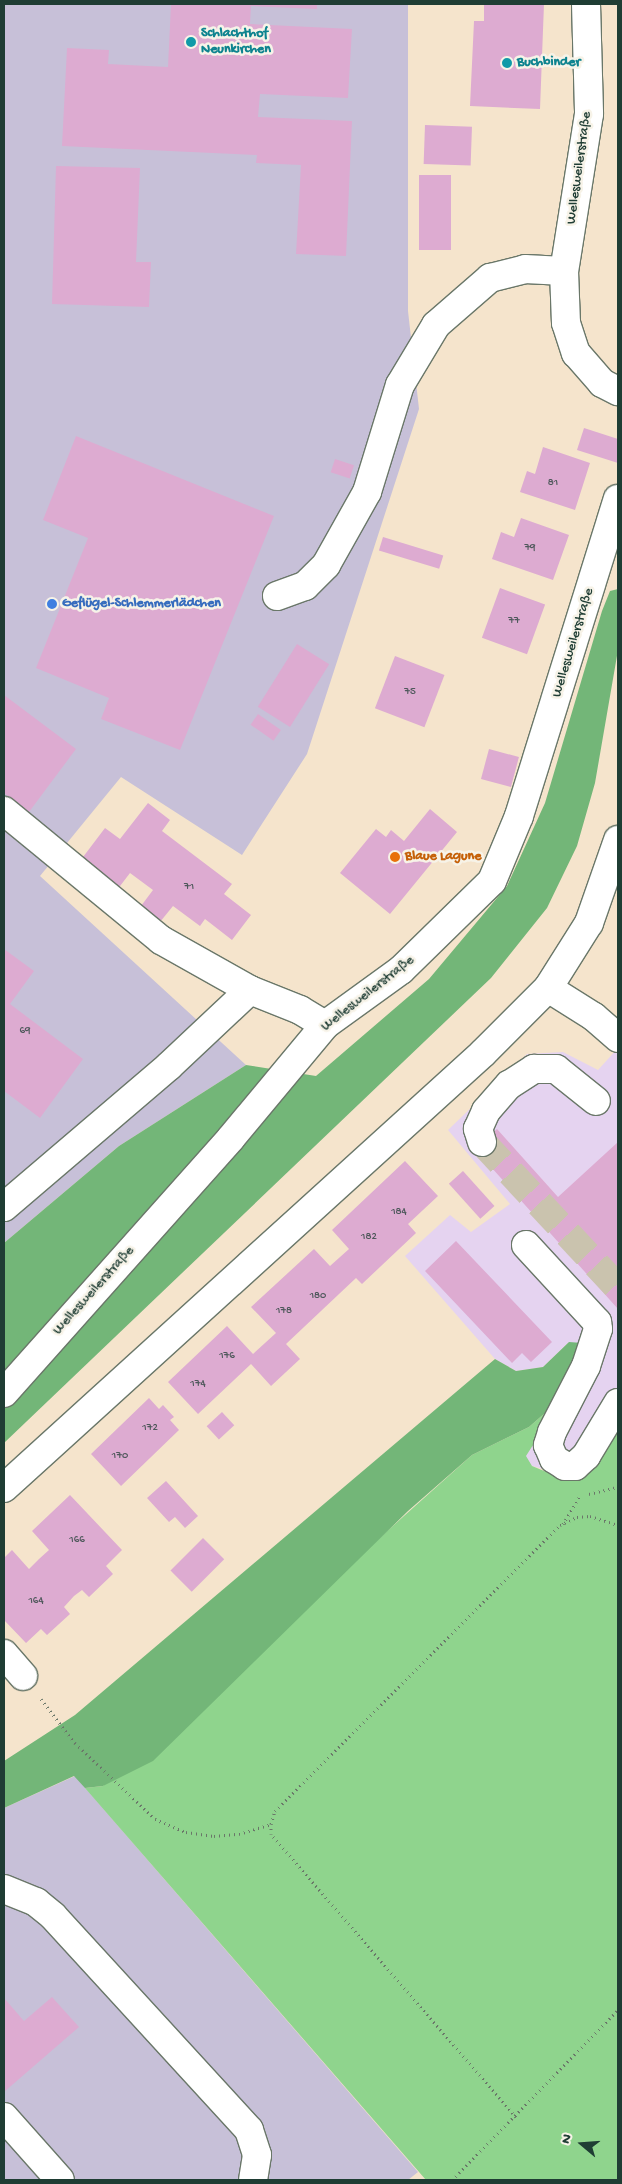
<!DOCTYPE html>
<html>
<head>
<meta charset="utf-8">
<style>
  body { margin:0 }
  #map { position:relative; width:622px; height:2184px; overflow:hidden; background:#f5e4cc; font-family:"Gochi Hand",sans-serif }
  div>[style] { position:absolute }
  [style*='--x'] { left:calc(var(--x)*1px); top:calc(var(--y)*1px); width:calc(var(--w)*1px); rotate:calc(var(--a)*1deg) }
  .built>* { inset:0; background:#e5d3f0 }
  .industrial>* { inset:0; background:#c7c0d8 }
  .green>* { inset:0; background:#8fd48d }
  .forest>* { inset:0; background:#73b678 }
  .building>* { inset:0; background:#ddabd1; transform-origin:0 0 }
  .minor-tunnel>* { height:28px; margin-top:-14px; transform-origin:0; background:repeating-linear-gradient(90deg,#cac3ae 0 28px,transparent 0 42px) }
  .path>* { height:3px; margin-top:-1.5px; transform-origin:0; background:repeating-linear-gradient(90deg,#6a7769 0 1px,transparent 0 5px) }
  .roads { filter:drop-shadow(1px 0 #6a7769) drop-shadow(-1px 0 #6a7769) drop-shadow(0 1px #6a7769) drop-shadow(0 -1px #6a7769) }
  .minor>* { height:28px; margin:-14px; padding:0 14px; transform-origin:14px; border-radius:14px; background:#fff }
  .dots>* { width:14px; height:14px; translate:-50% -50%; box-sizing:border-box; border:2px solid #f7f3e8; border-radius:50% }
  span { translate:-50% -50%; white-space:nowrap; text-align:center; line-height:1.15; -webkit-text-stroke:5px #f7f3e8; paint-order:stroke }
  .number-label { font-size:11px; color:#4e585b }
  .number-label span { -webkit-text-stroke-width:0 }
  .culture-label { font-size:14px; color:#0d838f; font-weight:700 }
  .left { translate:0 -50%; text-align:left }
  .street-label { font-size:14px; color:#1f3d34 }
  .shop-label { font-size:14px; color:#366cbe; font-weight:700 }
  .food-label { font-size:14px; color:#c56008; font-weight:700 }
  .frame { position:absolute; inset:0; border:5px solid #1f3d34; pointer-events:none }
  .north { position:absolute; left:557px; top:2119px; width:50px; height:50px; -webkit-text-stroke:4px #f7f3e8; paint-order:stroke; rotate:288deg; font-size:14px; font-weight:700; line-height:20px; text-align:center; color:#1f3d34 }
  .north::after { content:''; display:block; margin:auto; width:18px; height:22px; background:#1f3d34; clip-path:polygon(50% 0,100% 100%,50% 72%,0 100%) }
</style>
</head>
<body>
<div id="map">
  <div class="built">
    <div style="clip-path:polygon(618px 1048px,618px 1422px,571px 1477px,532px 1466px,525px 1456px,556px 1409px,569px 1342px,543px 1367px,516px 1371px,495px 1359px,405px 1256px,450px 1215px,471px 1232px,510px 1204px,448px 1130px,527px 1054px,563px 1052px,598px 1070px)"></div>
  </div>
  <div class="industrial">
    <div style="clip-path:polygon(4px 4px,408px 4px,408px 311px,419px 409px,307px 754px,242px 855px,121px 777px,40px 876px,246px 1065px,119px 1146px,4px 1243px)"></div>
    <div style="clip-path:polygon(75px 1776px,418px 2172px,408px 2180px,4px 2180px,4px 1808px)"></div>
  </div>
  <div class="green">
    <div style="clip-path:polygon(553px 1406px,556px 1409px,526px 1456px,532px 1466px,549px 1473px,571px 1477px,618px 1422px,618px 2180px,426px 2180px,85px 1788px,103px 1786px,472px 1455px,529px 1427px)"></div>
  </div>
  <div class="forest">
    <div style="clip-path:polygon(618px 589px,618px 650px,595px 783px,577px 846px,547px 908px,491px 978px,4px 1443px,4px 1243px,119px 1146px,246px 1065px,316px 1076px,429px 979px,507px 886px,545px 803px,602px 611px,610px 591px)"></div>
    <div style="clip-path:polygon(569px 1342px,582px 1343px,553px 1406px,529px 1427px,472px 1455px,408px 1511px,153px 1761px,103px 1786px,85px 1788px,74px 1776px,4px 1808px,4px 1761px,75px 1715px,495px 1359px,516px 1371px,543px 1367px)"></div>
  </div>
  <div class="building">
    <div style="clip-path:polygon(171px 4px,317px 4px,317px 9px,251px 6px,250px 24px,352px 29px,348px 98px,260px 94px,258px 117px,352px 121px,346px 256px,296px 254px,301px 165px,256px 163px,257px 155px,62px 146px,67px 48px,109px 50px,108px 64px,168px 67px)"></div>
    <div style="clip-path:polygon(484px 4px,544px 4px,540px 109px,470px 106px,474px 21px,484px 21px)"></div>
    <div style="left:425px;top:125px;width:47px;height:39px;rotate:2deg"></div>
    <div style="clip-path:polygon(56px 166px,140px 168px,136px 262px,151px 262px,149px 307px,52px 304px)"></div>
    <div style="left:419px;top:175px;width:32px;height:75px"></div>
    <div style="clip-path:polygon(584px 428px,618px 439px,618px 463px,577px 450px)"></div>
    <div style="clip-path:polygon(76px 436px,274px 516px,180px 750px,101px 719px,109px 698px,36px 668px,88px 538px,43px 520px)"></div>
    <div style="clip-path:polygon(543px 447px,590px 463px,575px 510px,520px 492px,527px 471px,535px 474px)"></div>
    <div style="left:335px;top:459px;width:20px;height:14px;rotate:18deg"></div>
    <div style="clip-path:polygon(521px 518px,569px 535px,553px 580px,492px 559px,501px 532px,514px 537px)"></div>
    <div style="left:383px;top:537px;width:63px;height:14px;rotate:17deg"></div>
    <div style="left:500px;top:588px;width:48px;height:53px;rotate:20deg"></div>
    <div style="left:297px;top:644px;width:38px;height:74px;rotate:32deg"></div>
    <div style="left:395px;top:656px;width:53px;height:56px;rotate:21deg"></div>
    <div style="clip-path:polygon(4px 695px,76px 749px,29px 812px,4px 793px)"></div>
    <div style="left:258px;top:714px;width:28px;height:13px;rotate:35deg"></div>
    <div style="left:489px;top:749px;width:31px;height:31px;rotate:15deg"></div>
    <div style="clip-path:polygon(148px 803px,170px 820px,162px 831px,232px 884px,224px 894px,251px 915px,232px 940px,205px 919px,200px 926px,173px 906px,160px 922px,141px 906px,153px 890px,130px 873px,117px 890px,80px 861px,105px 828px,120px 839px)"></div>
    <div style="clip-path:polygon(430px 809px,457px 832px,390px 914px,340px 873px,376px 829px,386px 837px,391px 830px,404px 841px)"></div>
    <div style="clip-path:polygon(4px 949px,34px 971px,10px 1004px,83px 1059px,40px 1118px,4px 1091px)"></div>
    <div style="clip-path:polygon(497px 1129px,558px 1197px,618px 1142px,618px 1309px,475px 1149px)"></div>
    <div style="clip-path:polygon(405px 1161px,438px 1196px,408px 1224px,416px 1233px,362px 1284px,356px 1278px,286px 1344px,300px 1359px,271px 1386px,251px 1364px,198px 1414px,168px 1382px,227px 1326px,253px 1354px,276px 1333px,251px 1307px,314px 1249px,330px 1266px,349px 1249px,332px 1230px)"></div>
    <div style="left:463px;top:1171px;width:47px;height:19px;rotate:48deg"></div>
    <div style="clip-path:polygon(456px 1241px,552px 1342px,531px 1362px,522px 1353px,512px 1363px,425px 1271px)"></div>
    <div style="clip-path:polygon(149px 1398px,159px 1409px,163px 1405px,174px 1417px,170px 1420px,179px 1430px,121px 1486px,91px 1454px)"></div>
    <div style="left:222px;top:1412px;width:18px;height:21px;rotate:47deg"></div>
    <div style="clip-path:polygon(166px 1481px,198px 1516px,185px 1528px,175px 1517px,169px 1522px,147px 1498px)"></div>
    <div style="clip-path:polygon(70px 1495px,122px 1550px,106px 1566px,113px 1574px,89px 1597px,82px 1590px,74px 1596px,64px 1607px,70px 1614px,47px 1635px,41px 1629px,26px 1643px,4px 1620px,4px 1558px,12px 1550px,29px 1569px,39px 1559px,49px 1550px,32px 1531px)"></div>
    <div style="left:203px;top:1538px;width:30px;height:46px;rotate:45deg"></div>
    <div style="clip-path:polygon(52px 1997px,79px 2027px,4px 2092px,4px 1998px,24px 2021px)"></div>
  </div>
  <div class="minor-tunnel">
    <div style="--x:482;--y:1142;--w:200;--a:47"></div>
  </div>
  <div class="path">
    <div style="--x:589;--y:1494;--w:30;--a:-14"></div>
    <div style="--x:563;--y:1524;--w:33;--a:-59"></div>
    <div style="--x:41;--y:1699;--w:56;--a:52.3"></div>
    <div style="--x:75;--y:1743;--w:110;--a:43.5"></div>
    <div style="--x:155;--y:1819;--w:34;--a:23"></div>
    <div style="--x:186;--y:1832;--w:28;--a:8"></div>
    <div style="--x:214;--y:1836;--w:25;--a:-5"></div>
    <div style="--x:239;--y:1834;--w:34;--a:-17"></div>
    <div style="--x:516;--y:2117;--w:374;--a:-130.9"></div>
    <div style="--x:271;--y:1834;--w:10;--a:-90"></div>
    <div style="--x:271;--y:1824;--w:14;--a:-73"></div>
    <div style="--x:275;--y:1811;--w:404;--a:-45.1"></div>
    <div style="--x:560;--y:1525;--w:19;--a:-25"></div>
    <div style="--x:577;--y:1517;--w:13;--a:-4"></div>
    <div style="--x:590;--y:1516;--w:29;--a:18"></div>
    <div style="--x:452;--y:2180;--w:238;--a:-45.7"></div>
  </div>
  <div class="roads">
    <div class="minor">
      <div style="--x:586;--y:4;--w:110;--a:88.4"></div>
      <div style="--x:589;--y:114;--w:159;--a:99"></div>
      <div style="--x:564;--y:271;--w:52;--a:87.8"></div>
      <div style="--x:566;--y:323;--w:32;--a:72"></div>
      <div style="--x:576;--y:353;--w:40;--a:49"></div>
      <div style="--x:602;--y:383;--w:18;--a:27"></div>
      <div style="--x:277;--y:596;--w:30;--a:-20"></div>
      <div style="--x:305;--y:586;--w:30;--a:-45"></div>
      <div style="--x:326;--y:565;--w:84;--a:-60.7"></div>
      <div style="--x:367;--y:492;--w:112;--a:-72.9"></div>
      <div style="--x:400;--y:385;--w:70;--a:-59"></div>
      <div style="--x:436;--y:325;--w:72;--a:-41"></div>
      <div style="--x:490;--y:278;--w:36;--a:-14"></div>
      <div style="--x:525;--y:269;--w:39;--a:3"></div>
      <div style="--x:4;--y:811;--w:203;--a:39.4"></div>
      <div style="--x:161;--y:940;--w:102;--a:29.3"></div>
      <div style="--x:250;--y:990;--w:54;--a:21.8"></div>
      <div style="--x:300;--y:1010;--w:29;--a:31"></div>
      <div style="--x:548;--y:988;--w:54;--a:32.2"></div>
      <div style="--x:594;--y:1017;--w:32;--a:41"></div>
      <div style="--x:482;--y:1142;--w:14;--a:-107"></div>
      <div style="--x:478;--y:1129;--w:20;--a:-66"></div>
      <div style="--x:486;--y:1111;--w:35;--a:-49"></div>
      <div style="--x:509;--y:1085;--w:30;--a:-33"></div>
      <div style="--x:534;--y:1069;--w:22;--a:0"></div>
      <div style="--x:556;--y:1069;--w:51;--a:38.7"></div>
      <div style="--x:4;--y:1207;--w:217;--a:-40.5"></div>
      <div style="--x:169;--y:1066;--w:111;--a:-43.2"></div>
      <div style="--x:526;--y:1245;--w:105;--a:47.3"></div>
      <div style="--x:597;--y:1322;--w:7;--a:82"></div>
      <div style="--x:598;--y:1329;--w:39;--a:108"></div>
      <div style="--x:586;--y:1366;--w:74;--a:117.3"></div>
      <div style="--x:552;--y:1432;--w:14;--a:107"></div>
      <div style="--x:548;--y:1445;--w:15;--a:67"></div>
      <div style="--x:554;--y:1459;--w:13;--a:32"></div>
      <div style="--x:565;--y:1466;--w:10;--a:0"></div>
      <div style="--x:575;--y:1466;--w:15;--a:-42"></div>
      <div style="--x:586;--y:1456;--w:62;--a:-58.9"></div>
      <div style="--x:4;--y:1393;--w:341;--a:-48.3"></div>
      <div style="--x:231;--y:1138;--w:147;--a:-50.2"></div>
      <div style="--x:325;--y:1025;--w:94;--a:-35.9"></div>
      <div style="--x:401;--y:970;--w:127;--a:-44.4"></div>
      <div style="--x:492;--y:881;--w:70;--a:-67.4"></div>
      <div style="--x:519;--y:816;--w:332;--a:-72.7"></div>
      <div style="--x:4;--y:1488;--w:647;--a:-42.24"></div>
      <div style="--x:483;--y:1053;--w:92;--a:-45"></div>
      <div style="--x:548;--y:988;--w:77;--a:-57.8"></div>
      <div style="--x:589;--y:923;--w:88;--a:-70.7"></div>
      <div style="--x:4;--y:1654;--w:29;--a:49"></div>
      <div style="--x:4;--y:1889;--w:35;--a:22"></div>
      <div style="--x:36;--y:1902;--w:22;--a:39"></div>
      <div style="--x:53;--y:1916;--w:290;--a:47.5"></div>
      <div style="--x:249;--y:2130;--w:26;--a:72"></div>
      <div style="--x:257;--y:2155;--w:25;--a:99"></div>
      <div style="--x:4;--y:2117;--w:84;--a:48.4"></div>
    </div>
  </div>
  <div class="dots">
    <div style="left:191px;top:42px;background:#0f9aa8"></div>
    <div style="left:507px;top:63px;background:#0f9aa8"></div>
    <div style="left:52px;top:604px;background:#3f7fe0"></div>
    <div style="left:395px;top:857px;background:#e8710a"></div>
  </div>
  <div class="number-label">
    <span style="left:553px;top:483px">81</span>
    <span style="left:530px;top:548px">79</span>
    <span style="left:514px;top:621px">77</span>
    <span style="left:410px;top:692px">75</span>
    <span style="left:189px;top:887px">71</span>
    <span style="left:25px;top:1031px">69</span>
    <span style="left:399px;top:1212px">184</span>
    <span style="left:369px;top:1237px">182</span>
    <span style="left:318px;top:1296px">180</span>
    <span style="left:284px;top:1311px">178</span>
    <span style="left:227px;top:1356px">176</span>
    <span style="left:198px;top:1384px">174</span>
    <span style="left:150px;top:1428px">172</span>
    <span style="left:120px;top:1456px">170</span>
    <span style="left:77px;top:1540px">166</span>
    <span style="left:36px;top:1601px">164</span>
  </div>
  <div class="culture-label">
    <span class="left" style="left:201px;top:42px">Schlachthof<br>Neunkirchen</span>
    <span class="left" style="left:517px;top:63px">Buchbinder</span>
  </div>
  <div class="street-label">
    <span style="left:580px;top:168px;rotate:-82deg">Wellesweilerstraße</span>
    <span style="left:574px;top:643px;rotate:-73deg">Wellesweilerstraße</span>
    <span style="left:368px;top:994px;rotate:-38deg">Wellesweilerstraße</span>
    <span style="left:94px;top:1291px;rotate:-48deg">Wellesweilerstraße</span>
  </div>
  <div class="shop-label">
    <span class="left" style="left:62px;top:604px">Geflügel-Schlemmerlädchen</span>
  </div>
  <div class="food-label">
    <span class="left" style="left:405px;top:857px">Blaue Lagune</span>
  </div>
  <div class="frame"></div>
  <div class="north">N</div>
</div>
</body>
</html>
